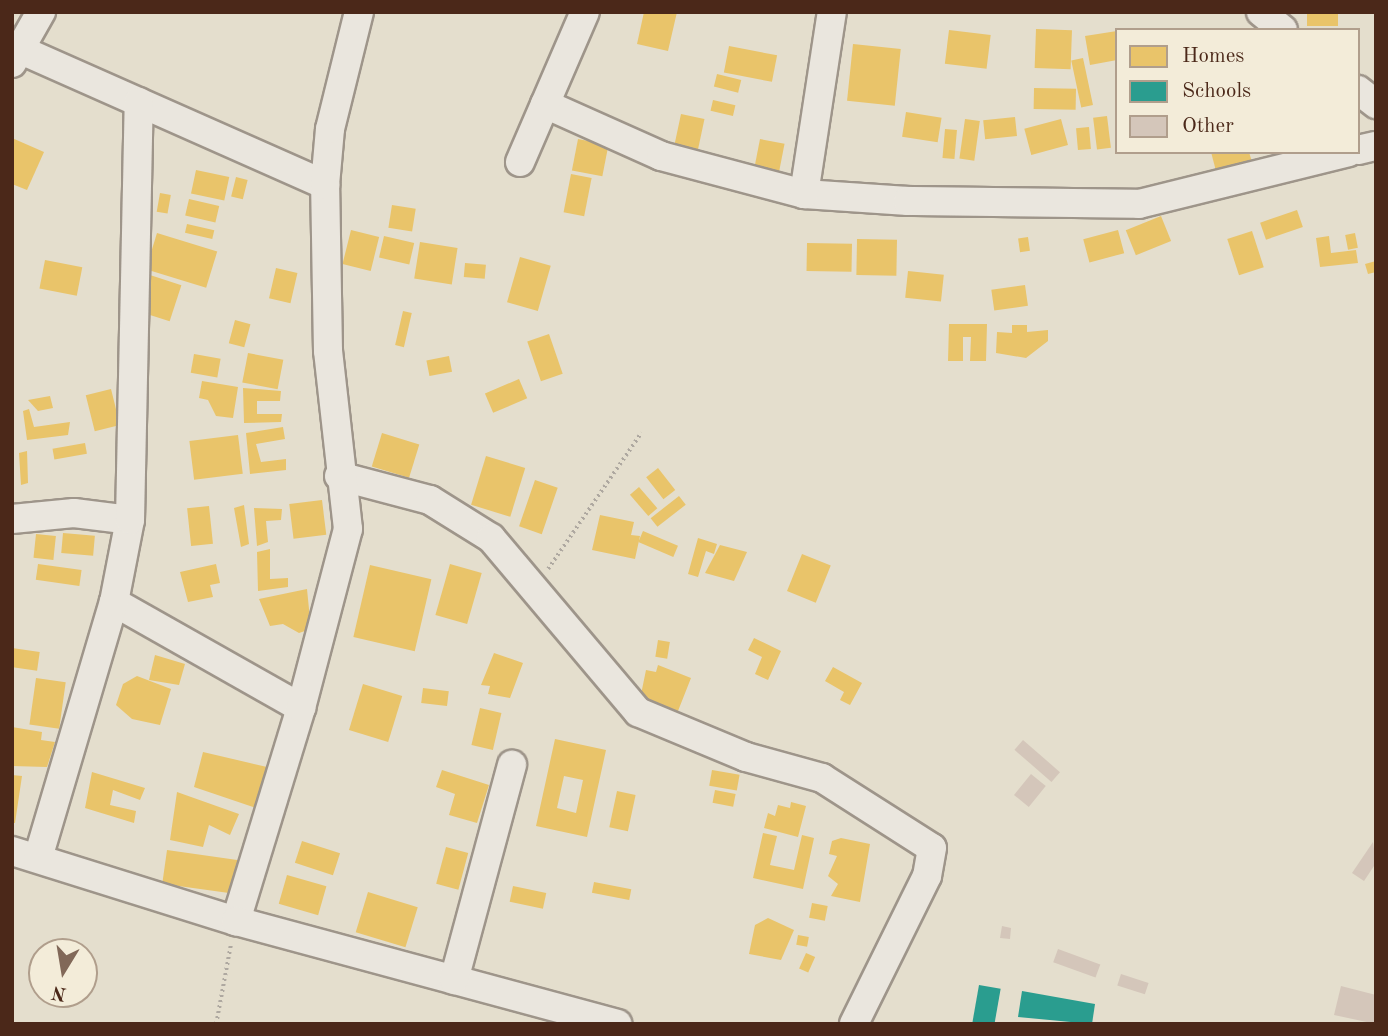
<!DOCTYPE html>
<html>
<head>
<meta charset="utf-8">
<style>
  body { margin:0 }
  #map { position:relative; width:1388px; height:1036px; overflow:hidden; background:#e4decd; font-family:"Old Standard TT",serif }
  div>[style] { position:absolute }
  [style*='--x'] { left:calc(var(--x)*1px); top:calc(var(--y)*1px); width:calc(var(--w)*1px); rotate:calc(var(--a)*1deg) }
  .homes>* { inset:0; background:#e9c46a; transform-origin:0 0 }
  .schools>* { inset:0; background:#2a9d8f; transform-origin:0 0 }
  .building>* { inset:0; background:#d4c6ba; transform-origin:0 0 }
  .path>* { height:3.5px; margin-top:-1.75px; transform-origin:0; background:repeating-linear-gradient(90deg,#aea8a0 0 2px,transparent 0 5.5px) }
  .roads { filter:drop-shadow(2px 0 #9e958a) drop-shadow(-2px 0 #9e958a) drop-shadow(0 2px #9e958a) drop-shadow(0 -2px #9e958a) }
  .minor>* { height:28px; margin:-14px; padding:0 14px; transform-origin:14px; border-radius:14px; background:#eae6de }
  span { translate:-50% -50%; white-space:nowrap; text-align:center; line-height:1.15; -webkit-text-stroke:7px #f3ecd9; paint-order:stroke }
  .frame { position:absolute; inset:0; border:14px solid #4b2819; pointer-events:none }
  .legend { position:absolute; left:1115px; top:28px; width:245px; height:126px; box-sizing:border-box; background:#f3ecd9; border:2px solid #b09e8c; margin:0; padding:9px 12px; list-style:none; font-size:21px; color:#4b2819 }
  .legend li { display:flex; align-items:center; gap:14px; height:35px }
  .legend b { width:35px; border:2px solid #b09e8c }
  .north { position:absolute; left:28px; top:938px; width:70px; height:70px; box-sizing:border-box; background:#f3ecd9; border:2px solid #b09e8c; border-radius:50%; rotate:191deg; font-size:19px; font-weight:700; line-height:28px; text-align:center; color:#4b2819 }
  .north::after { content:''; display:block; margin:auto; width:24px; height:32px; background:#816858; clip-path:polygon(50% 0,100% 100%,50% 72%,0 100%) }
</style>
</head>
<body>
<div id="map">
  <div class="homes">
    <div style="clip-path:polygon(644px 12px,677px 12px,668px 51px,637px 44px)"></div>
    <div style="left:1307px;top:12px;width:31px;height:14px"></div>
    <div style="left:1036px;top:29px;width:36px;height:39px;rotate:2deg"></div>
    <div style="left:949px;top:30px;width:42px;height:34px;rotate:7deg"></div>
    <div style="clip-path:polygon(1117px 31px,1117px 60px,1090px 65px,1085px 36px)"></div>
    <div style="left:853px;top:44px;width:48px;height:57px;rotate:6deg"></div>
    <div style="left:729px;top:46px;width:49px;height:27px;rotate:11deg"></div>
    <div style="left:1083px;top:58px;width:48px;height:12px;rotate:78deg"></div>
    <div style="left:717px;top:74px;width:25px;height:13px;rotate:14deg"></div>
    <div style="left:1034px;top:88px;width:42px;height:21px;rotate:1deg"></div>
    <div style="left:713px;top:100px;width:23px;height:11px;rotate:13deg"></div>
    <div style="left:906px;top:112px;width:36px;height:25px;rotate:9deg"></div>
    <div style="left:681px;top:114px;width:24px;height:38px;rotate:12deg"></div>
    <div style="left:1107px;top:116px;width:32px;height:14px;rotate:83deg"></div>
    <div style="left:1015px;top:117px;width:19px;height:32px;rotate:84deg"></div>
    <div style="left:965px;top:119px;width:15px;height:40px;rotate:8deg"></div>
    <div style="left:1061px;top:119px;width:27px;height:38px;rotate:75deg"></div>
    <div style="left:1089px;top:127px;width:22px;height:13px;rotate:85deg"></div>
    <div style="left:945px;top:129px;width:12px;height:29px;rotate:5deg"></div>
    <div style="clip-path:polygon(12px 138px,44px 152px,27px 190px,12px 184px)"></div>
    <div style="left:578px;top:139px;width:31px;height:32px;rotate:11deg"></div>
    <div style="left:760px;top:139px;width:25px;height:36px;rotate:11deg"></div>
    <div style="clip-path:polygon(1211px 152px,1249px 152px,1252px 162px,1216px 171px)"></div>
    <div style="left:196px;top:170px;width:34px;height:24px;rotate:12deg"></div>
    <div style="left:571px;top:174px;width:21px;height:39px;rotate:11deg"></div>
    <div style="left:236px;top:177px;width:12px;height:20px;rotate:14deg"></div>
    <div style="left:160px;top:193px;width:11px;height:19px;rotate:10deg"></div>
    <div style="left:189px;top:199px;width:31px;height:17px;rotate:13deg"></div>
    <div style="left:392px;top:205px;width:24px;height:23px;rotate:9deg"></div>
    <div style="left:1297px;top:210px;width:18px;height:39px;rotate:71deg"></div>
    <div style="left:1161px;top:216px;width:27px;height:38px;rotate:68deg"></div>
    <div style="left:187px;top:224px;width:28px;height:9px;rotate:13deg"></div>
    <div style="left:351px;top:230px;width:29px;height:35px;rotate:14deg"></div>
    <div style="left:1118px;top:230px;width:24px;height:36px;rotate:75deg"></div>
    <div style="left:1252px;top:231px;width:38px;height:26px;rotate:72deg"></div>
    <div style="left:157px;top:233px;width:63px;height:38px;rotate:17deg"></div>
    <div style="left:1355px;top:233px;width:15px;height:10px;rotate:79deg"></div>
    <div style="left:384px;top:236px;width:31px;height:22px;rotate:13deg"></div>
    <div style="clip-path:polygon(1329px 236px,1331px 253px,1356px 250px,1358px 263px,1320px 267px,1316px 238px)"></div>
    <div style="left:1028px;top:237px;width:14px;height:10px;rotate:82deg"></div>
    <div style="left:857px;top:239px;width:40px;height:36px;rotate:1deg"></div>
    <div style="left:420px;top:242px;width:38px;height:37px;rotate:9deg"></div>
    <div style="left:807px;top:243px;width:45px;height:28px;rotate:1deg"></div>
    <div style="left:520px;top:257px;width:32px;height:47px;rotate:16deg"></div>
    <div style="left:45px;top:260px;width:38px;height:29px;rotate:11deg"></div>
    <div style="clip-path:polygon(1376px 261px,1376px 272px,1368px 274px,1365px 264px)"></div>
    <div style="left:465px;top:263px;width:21px;height:14px;rotate:5deg"></div>
    <div style="left:276px;top:268px;width:22px;height:31px;rotate:13deg"></div>
    <div style="left:908px;top:271px;width:36px;height:27px;rotate:6deg"></div>
    <div style="left:150px;top:275px;width:33px;height:38px;rotate:18deg"></div>
    <div style="left:1025px;top:285px;width:21px;height:34px;rotate:82deg"></div>
    <div style="left:403px;top:311px;width:9px;height:35px;rotate:13deg"></div>
    <div style="left:235px;top:320px;width:16px;height:24px;rotate:15deg"></div>
    <div style="clip-path:polygon(949px 324px,987px 324px,986px 361px,970px 361px,971px 337px,963px 337px,963px 361px,948px 361px)"></div>
    <div style="clip-path:polygon(1012px 325px,1027px 325px,1027px 332px,1048px 330px,1048px 341px,1026px 358px,996px 353px,997px 332px,1012px 333px)"></div>
    <div style="left:549px;top:334px;width:42px;height:23px;rotate:71deg"></div>
    <div style="left:248px;top:353px;width:36px;height:30px;rotate:11deg"></div>
    <div style="left:194px;top:354px;width:27px;height:19px;rotate:10deg"></div>
    <div style="left:449px;top:356px;width:16px;height:23px;rotate:79deg"></div>
    <div style="left:519px;top:379px;width:21px;height:37px;rotate:67deg"></div>
    <div style="clip-path:polygon(202px 381px,238px 387px,233px 418px,216px 416px,208px 400px,199px 398px)"></div>
    <div style="clip-path:polygon(243px 388px,281px 391px,280px 401px,257px 401px,257px 414px,282px 414px,281px 422px,244px 423px)"></div>
    <div style="left:111px;top:389px;width:37px;height:26px;rotate:76deg"></div>
    <div style="clip-path:polygon(50px 396px,53px 408px,38px 411px,28px 400px)"></div>
    <div style="clip-path:polygon(29px 409px,34px 427px,70px 422px,68px 435px,27px 440px,23px 411px)"></div>
    <div style="clip-path:polygon(283px 427px,285px 439px,256px 444px,261px 462px,286px 459px,286px 470px,250px 474px,246px 433px)"></div>
    <div style="left:382px;top:433px;width:39px;height:35px;rotate:17deg"></div>
    <div style="left:238px;top:435px;width:39px;height:49px;rotate:83deg"></div>
    <div style="left:85px;top:443px;width:11px;height:33px;rotate:80deg"></div>
    <div style="clip-path:polygon(27px 451px,28px 483px,21px 485px,19px 453px)"></div>
    <div style="left:486px;top:456px;width:41px;height:51px;rotate:17deg"></div>
    <div style="left:658px;top:468px;width:28px;height:15px;rotate:52deg"></div>
    <div style="left:535px;top:480px;width:24px;height:49px;rotate:19deg"></div>
    <div style="left:639px;top:487px;width:28px;height:12px;rotate:49deg"></div>
    <div style="left:679px;top:496px;width:11px;height:36px;rotate:52deg"></div>
    <div style="left:322px;top:500px;width:35px;height:33px;rotate:83deg"></div>
    <div style="clip-path:polygon(244px 505px,249px 544px,241px 547px,234px 508px)"></div>
    <div style="left:209px;top:506px;width:38px;height:22px;rotate:84deg"></div>
    <div style="clip-path:polygon(254px 508px,282px 509px,281px 520px,266px 521px,268px 542px,257px 546px)"></div>
    <div style="clip-path:polygon(600px 515px,634px 522px,631px 535px,640px 536px,635px 559px,592px 550px)"></div>
    <div style="left:643px;top:531px;width:38px;height:12px;rotate:23deg"></div>
    <div style="left:63px;top:533px;width:32px;height:20px;rotate:5deg"></div>
    <div style="left:36px;top:534px;width:20px;height:24px;rotate:6deg"></div>
    <div style="clip-path:polygon(698px 538px,717px 544px,714px 554px,706px 551px,698px 577px,688px 574px)"></div>
    <div style="clip-path:polygon(720px 545px,747px 552px,734px 581px,705px 573px)"></div>
    <div style="clip-path:polygon(270px 549px,270px 579px,288px 578px,288px 587px,258px 591px,257px 552px)"></div>
    <div style="left:802px;top:554px;width:31px;height:40px;rotate:22deg"></div>
    <div style="left:38px;top:564px;width:44px;height:16px;rotate:8deg"></div>
    <div style="clip-path:polygon(216px 564px,220px 583px,210px 585px,213px 597px,188px 602px,180px 572px)"></div>
    <div style="left:450px;top:564px;width:33px;height:53px;rotate:16deg"></div>
    <div style="left:370px;top:565px;width:63px;height:74px;rotate:13deg"></div>
    <div style="clip-path:polygon(307px 589px,311px 629px,299px 633px,283px 624px,270px 626px,259px 599px)"></div>
    <div style="clip-path:polygon(754px 638px,781px 651px,768px 680px,755px 674px,762px 657px,748px 650px)"></div>
    <div style="left:658px;top:640px;width:12px;height:17px;rotate:9deg"></div>
    <div style="left:12px;top:648px;width:28px;height:19px;rotate:8deg"></div>
    <div style="clip-path:polygon(494px 653px,523px 663px,510px 698px,488px 694px,490px 686px,481px 685px)"></div>
    <div style="clip-path:polygon(155px 655px,185px 664px,179px 685px,149px 680px)"></div>
    <div style="clip-path:polygon(658px 665px,691px 678px,678px 711px,638px 709px,646px 670px,656px 672px)"></div>
    <div style="clip-path:polygon(833px 667px,862px 683px,850px 705px,840px 700px,844px 692px,825px 681px)"></div>
    <div style="clip-path:polygon(137px 676px,171px 689px,160px 725px,132px 719px,116px 705px,123px 684px)"></div>
    <div style="left:36px;top:678px;width:30px;height:47px;rotate:8deg"></div>
    <div style="left:363px;top:684px;width:41px;height:48px;rotate:17deg"></div>
    <div style="left:423px;top:688px;width:26px;height:15px;rotate:7deg"></div>
    <div style="left:480px;top:708px;width:22px;height:38px;rotate:13deg"></div>
    <div style="clip-path:polygon(12px 727px,42px 732px,41px 740px,55px 742px,47px 767px,12px 766px)"></div>
    <div style="clip-path:polygon(evenodd,555px 739px,606px 750px,587px 837px,536px 826px,555px 739px,564px 776px,583px 780px,576px 813px,557px 808px,564px 776px)"></div>
    <div style="clip-path:polygon(203px 752px,267px 767px,256px 808px,194px 787px)"></div>
    <div style="clip-path:polygon(442px 770px,489px 785px,477px 823px,449px 815px,455px 794px,436px 787px)"></div>
    <div style="left:712px;top:770px;width:28px;height:16px;rotate:10deg"></div>
    <div style="clip-path:polygon(92px 772px,145px 788px,140px 800px,113px 790px,110px 805px,136px 811px,134px 823px,85px 808px)"></div>
    <div style="clip-path:polygon(12px 775px,22px 776px,15px 823px,12px 823px)"></div>
    <div style="left:715px;top:790px;width:21px;height:13px;rotate:11deg"></div>
    <div style="left:617px;top:791px;width:19px;height:37px;rotate:12deg"></div>
    <div style="clip-path:polygon(177px 792px,239px 814px,230px 835px,209px 825px,203px 847px,170px 840px)"></div>
    <div style="clip-path:polygon(791px 802px,806px 806px,798px 837px,764px 828px,768px 813px,775px 816px,778px 805px,790px 808px)"></div>
    <div style="clip-path:polygon(763px 833px,777px 836px,770px 865px,794px 870px,802px 835px,814px 838px,803px 889px,753px 878px)"></div>
    <div style="clip-path:polygon(841px 838px,870px 844px,860px 902px,831px 896px,838px 884px,828px 876px,837px 856px,829px 854px,832px 841px)"></div>
    <div style="left:302px;top:841px;width:40px;height:23px;rotate:18deg"></div>
    <div style="left:446px;top:847px;width:23px;height:38px;rotate:15deg"></div>
    <div style="left:167px;top:850px;width:71px;height:34px;rotate:8deg"></div>
    <div style="left:287px;top:875px;width:41px;height:30px;rotate:16deg"></div>
    <div style="left:594px;top:882px;width:38px;height:11px;rotate:11deg"></div>
    <div style="left:513px;top:886px;width:34px;height:16px;rotate:12deg"></div>
    <div style="left:368px;top:892px;width:52px;height:42px;rotate:17deg"></div>
    <div style="left:812px;top:903px;width:16px;height:15px;rotate:11deg"></div>
    <div style="clip-path:polygon(768px 918px,794px 930px,781px 960px,749px 954px,755px 925px)"></div>
    <div style="left:798px;top:935px;width:11px;height:10px;rotate:10deg"></div>
    <div style="left:806px;top:953px;width:10px;height:17px;rotate:24deg"></div>
  </div>
  <div class="schools">
    <div style="left:979px;top:985px;width:22px;height:40px;rotate:10deg"></div>
    <div style="clip-path:polygon(1022px 991px,1095px 1004px,1092px 1024px,1018px 1017px)"></div>
  </div>
  <div class="building">
    <div style="left:1023px;top:740px;width:49px;height:13px;rotate:41deg"></div>
    <div style="left:1031px;top:774px;width:19px;height:27px;rotate:39deg"></div>
    <div style="clip-path:polygon(1373px 842px,1376px 863px,1364px 881px,1352px 873px)"></div>
    <div style="clip-path:polygon(1002px 926px,1011px 928px,1010px 939px,1000px 938px)"></div>
    <div style="left:1058px;top:949px;width:45px;height:14px;rotate:20deg"></div>
    <div style="left:1121px;top:974px;width:29px;height:12px;rotate:18deg"></div>
    <div style="clip-path:polygon(1341px 986px,1376px 995px,1376px 1024px,1334px 1015px)"></div>
  </div>
  <div class="path">
    <div style="--x:548;--y:569;--w:165;--a:-55.6"></div>
    <div style="--x:216;--y:1024;--w:82;--a:-79.5"></div>
  </div>
  <div class="roads">
    <div class="minor">
      <div style="--x:1261;--y:12;--w:28;--a:39"></div>
      <div style="--x:21;--y:50;--w:333;--a:23.9"></div>
      <div style="--x:12;--y:63;--w:59;--a:-60.4"></div>
      <div style="--x:1358;--y:90;--w:23;--a:38"></div>
      <div style="--x:545;--y:104;--w:127;--a:24.1"></div>
      <div style="--x:661;--y:156;--w:148;--a:14.9"></div>
      <div style="--x:804;--y:194;--w:104;--a:3.9"></div>
      <div style="--x:908;--y:201;--w:231;--a:0.7"></div>
      <div style="--x:1139;--y:204;--w:216;--a:-13.9"></div>
      <div style="--x:1358;--y:150;--w:18;--a:-13"></div>
      <div style="--x:520;--y:162;--w:163;--a:-66.6"></div>
      <div style="--x:804;--y:194;--w:184;--a:-81.3"></div>
      <div style="--x:339;--y:476;--w:94;--a:14.8"></div>
      <div style="--x:430;--y:500;--w:72;--a:31.9"></div>
      <div style="--x:491;--y:538;--w:228;--a:49.8"></div>
      <div style="--x:638;--y:712;--w:117;--a:22.6"></div>
      <div style="--x:746;--y:757;--w:79;--a:15.4"></div>
      <div style="--x:822;--y:778;--w:130;--a:32.5"></div>
      <div style="--x:932;--y:848;--w:28;--a:100"></div>
      <div style="--x:927;--y:876;--w:165;--a:116.3"></div>
      <div style="--x:12;--y:519;--w:62;--a:-5.5"></div>
      <div style="--x:74;--y:513;--w:56;--a:7.1"></div>
      <div style="--x:114;--y:602;--w:215;--a:29.5"></div>
      <div style="--x:301;--y:708;--w:223;--a:107"></div>
      <div style="--x:301;--y:708;--w:185;--a:-75.3"></div>
      <div style="--x:348;--y:529;--w:179;--a:-96.4"></div>
      <div style="--x:328;--y:351;--w:166;--a:-91"></div>
      <div style="--x:325;--y:185;--w:56;--a:-84.9"></div>
      <div style="--x:330;--y:129;--w:121;--a:-76.1"></div>
      <div style="--x:12;--y:851;--w:235;--a:17.4"></div>
      <div style="--x:236;--y:921;--w:395;--a:15.1"></div>
      <div style="--x:38;--y:858;--w:267;--a:-73.5"></div>
      <div style="--x:114;--y:602;--w:84;--a:-79"></div>
      <div style="--x:130;--y:520;--w:418;--a:-88.8"></div>
      <div style="--x:454;--y:980;--w:223;--a:-74.9"></div>
    </div>
  </div>
  <div class="frame"></div>
  <ul class="legend">
  <li><b style="height:19px;background:#e9c46a"></b>Homes</li>
  <li><b style="height:19px;background:#2a9d8f"></b>Schools</li>
  <li><b style="height:19px;background:#d4c6ba"></b>Other</li>
  </ul>
  <div class="north">N</div>
</div>
</body>
</html>
